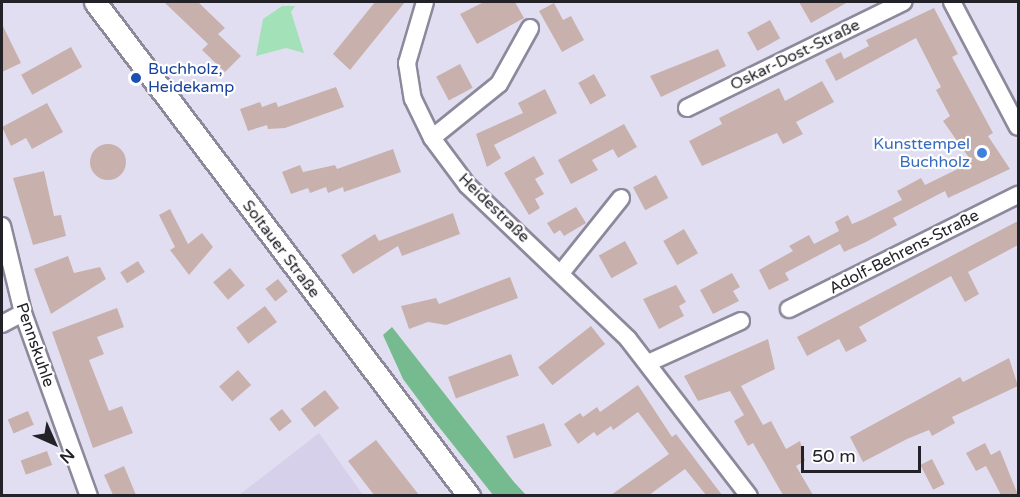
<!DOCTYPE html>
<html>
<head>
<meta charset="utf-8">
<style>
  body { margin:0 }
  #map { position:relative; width:1020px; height:497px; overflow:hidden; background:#e2def2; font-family:"Varela Round",sans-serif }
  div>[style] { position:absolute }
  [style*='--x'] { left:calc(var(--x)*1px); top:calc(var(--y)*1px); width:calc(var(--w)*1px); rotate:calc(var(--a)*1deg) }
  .built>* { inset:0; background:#d6d0eb }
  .green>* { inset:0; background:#a3e1b9 }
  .forest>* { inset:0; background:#75bb8f }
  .building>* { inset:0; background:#c8b1ad; transform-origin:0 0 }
  .round { border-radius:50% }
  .roads { filter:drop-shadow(2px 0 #8d899b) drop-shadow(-2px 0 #8d899b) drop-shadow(0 2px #8d899b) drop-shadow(0 -2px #8d899b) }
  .minor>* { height:16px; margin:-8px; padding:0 8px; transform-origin:8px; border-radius:8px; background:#fff }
  .major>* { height:21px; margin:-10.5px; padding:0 10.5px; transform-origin:10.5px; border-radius:10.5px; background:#fff }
  .dots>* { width:16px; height:16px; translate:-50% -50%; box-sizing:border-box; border:3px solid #fff; border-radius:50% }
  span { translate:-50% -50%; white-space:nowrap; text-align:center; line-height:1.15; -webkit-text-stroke:4.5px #fff; paint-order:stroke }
  .street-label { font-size:16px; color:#232229 }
  .transit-label { font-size:16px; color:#164399 }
  .left { translate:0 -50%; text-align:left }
  .shop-label { font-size:16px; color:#366cbe }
  .right { translate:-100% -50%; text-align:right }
  .frame { position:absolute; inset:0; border:3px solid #232229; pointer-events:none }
  .north { position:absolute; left:24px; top:413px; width:60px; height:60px; -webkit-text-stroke:4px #fff; paint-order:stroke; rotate:135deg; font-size:16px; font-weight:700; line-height:24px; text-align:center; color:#232229 }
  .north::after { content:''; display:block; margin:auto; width:21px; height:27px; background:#232229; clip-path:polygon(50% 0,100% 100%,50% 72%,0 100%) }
  .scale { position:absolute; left:801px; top:446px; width:120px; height:27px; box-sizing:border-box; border:3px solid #232229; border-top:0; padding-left:8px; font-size:18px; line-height:21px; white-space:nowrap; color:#232229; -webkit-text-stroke:4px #fff; paint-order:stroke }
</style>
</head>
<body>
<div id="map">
  <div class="built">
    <div style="clip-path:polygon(319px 433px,363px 495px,239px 495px)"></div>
  </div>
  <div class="green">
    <div style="clip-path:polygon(282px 6px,295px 6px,291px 12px,304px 53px,286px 48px,256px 56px,263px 19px)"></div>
  </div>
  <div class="forest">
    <div style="clip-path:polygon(392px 327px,514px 482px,526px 495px,493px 495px,435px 422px,403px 379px,383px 335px)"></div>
  </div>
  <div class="building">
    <div style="clip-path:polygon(164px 2px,198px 2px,225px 28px,218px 34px,241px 56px,225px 72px,202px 50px,208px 44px)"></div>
    <div style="clip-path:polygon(375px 2px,405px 2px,350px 70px,333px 54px)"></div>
    <div style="clip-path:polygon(484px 2px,515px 2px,524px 18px,477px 44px,460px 14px)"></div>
    <div style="clip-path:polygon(799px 2px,848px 2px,811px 23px)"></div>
    <div style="clip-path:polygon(554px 3px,563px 20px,571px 16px,584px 40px,562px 52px,539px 11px)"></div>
    <div style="clip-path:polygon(934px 8px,958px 54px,952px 57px,993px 133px,988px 136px,1010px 169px,948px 198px,945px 191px,893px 218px,897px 225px,866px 242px,844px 252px,840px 244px,785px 273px,789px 280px,769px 290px,759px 270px,793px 251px,789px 246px,809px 235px,814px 244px,839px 231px,835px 222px,848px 215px,852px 224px,864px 219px,902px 200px,897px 191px,921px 178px,925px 185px,972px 162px,943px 121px,950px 116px,936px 90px,941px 87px,916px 38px,836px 81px,825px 60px,841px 52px,844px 59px,869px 46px,866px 40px)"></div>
    <div style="left:770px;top:20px;width:21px;height:26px;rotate:61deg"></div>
    <div style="clip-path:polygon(2px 24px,21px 63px,2px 72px)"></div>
    <div style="left:71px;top:47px;width:23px;height:57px;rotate:61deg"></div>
    <div style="clip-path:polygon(718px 49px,726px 66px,661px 97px,650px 76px)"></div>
    <div style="left:460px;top:64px;width:27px;height:27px;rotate:62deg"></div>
    <div style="left:594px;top:74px;width:25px;height:18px;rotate:61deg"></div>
    <div style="clip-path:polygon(822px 81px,834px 102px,796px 122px,803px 134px,783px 144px,777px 133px,702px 166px,689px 141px,722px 124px,719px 118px,779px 88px,785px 101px)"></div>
    <div style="clip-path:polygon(336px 87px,344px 107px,285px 128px,268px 129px,267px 125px,248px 131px,240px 109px,260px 102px,262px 107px,276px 102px,278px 107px)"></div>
    <div style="clip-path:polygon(545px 89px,557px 113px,494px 145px,501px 158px,487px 167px,476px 134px,523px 113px,518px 103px)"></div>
    <div style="clip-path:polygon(47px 103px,63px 132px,32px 149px,26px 138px,11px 146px,2px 127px)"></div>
    <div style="clip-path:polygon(624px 124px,637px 147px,618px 158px,613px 149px,592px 160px,598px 170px,571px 184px,558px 160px)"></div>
    <div class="round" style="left:90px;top:144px;width:36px;height:36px"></div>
    <div style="clip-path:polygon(393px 149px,401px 172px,344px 192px,343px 187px,328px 193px,326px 187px,310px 193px,308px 188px,291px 194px,282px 172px,300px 165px,303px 172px,335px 165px,337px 169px)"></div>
    <div style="clip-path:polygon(534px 156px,544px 174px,535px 179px,544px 194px,535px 199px,540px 208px,529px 215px,504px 173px)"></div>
    <div style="clip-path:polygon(44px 171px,54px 216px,61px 215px,66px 236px,33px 245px,13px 178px)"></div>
    <div style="left:656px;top:175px;width:26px;height:26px;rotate:62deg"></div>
    <div style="clip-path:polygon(576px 207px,586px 223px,564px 236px,560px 230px,554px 234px,547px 223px)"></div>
    <div style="clip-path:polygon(170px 209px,188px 244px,202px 233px,213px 247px,189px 275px,170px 250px,175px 247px,159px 215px)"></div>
    <div style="clip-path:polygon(453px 213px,460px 234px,402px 256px,398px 246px,353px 274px,341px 255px,375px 234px,379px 241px)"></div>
    <div style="clip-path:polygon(1018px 221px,1018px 245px,968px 272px,979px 294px,965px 302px,951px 276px,859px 327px,867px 341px,846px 352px,839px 339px,807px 356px,797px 337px)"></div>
    <div style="left:684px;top:229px;width:28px;height:24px;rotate:60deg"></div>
    <div style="left:625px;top:241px;width:26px;height:30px;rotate:61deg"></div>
    <div style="clip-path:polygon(68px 256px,74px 273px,100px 267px,106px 279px,51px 314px,34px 269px)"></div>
    <div style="left:138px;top:261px;width:13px;height:21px;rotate:58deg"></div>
    <div style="left:230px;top:268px;width:23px;height:22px;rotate:50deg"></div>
    <div style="clip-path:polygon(732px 273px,740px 287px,733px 291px,739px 301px,713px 314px,700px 290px)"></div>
    <div style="clip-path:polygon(510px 277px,518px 298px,446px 325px,428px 322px,409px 329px,401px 306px,436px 298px,439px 304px)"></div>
    <div style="left:278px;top:279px;width:16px;height:16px;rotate:52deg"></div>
    <div style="clip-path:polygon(676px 285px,686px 302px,679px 306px,684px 316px,659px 329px,643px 299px)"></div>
    <div style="left:265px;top:306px;width:20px;height:36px;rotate:53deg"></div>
    <div style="clip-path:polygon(117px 308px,124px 327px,97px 337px,104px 354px,89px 360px,109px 411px,122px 406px,133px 433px,93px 448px,52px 332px)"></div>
    <div style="left:591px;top:326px;width:23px;height:67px;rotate:52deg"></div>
    <div style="clip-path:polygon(768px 339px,775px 369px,741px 386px,763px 425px,771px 421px,786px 449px,800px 441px,805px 461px,796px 466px,813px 495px,783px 495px,753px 443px,748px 446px,734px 421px,744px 415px,730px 391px,698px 401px,684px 376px)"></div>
    <div style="left:511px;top:354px;width:23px;height:67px;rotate:70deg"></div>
    <div style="clip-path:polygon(1009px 358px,1018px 386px,952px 417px,955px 423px,932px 436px,929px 430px,907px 439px,863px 462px,850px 437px,960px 377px,963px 382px)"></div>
    <div style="left:238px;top:370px;width:20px;height:25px;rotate:49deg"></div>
    <div style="clip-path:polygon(638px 385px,672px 437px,676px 434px,722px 495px,706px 495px,685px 469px,649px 495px,611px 495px,669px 454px,638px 412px,613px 430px,611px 426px,597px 436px,594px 432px,578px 444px,564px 424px,580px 413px,583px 417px,597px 407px,600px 412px)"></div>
    <div style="left:325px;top:390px;width:23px;height:31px;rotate:52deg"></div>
    <div style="left:282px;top:409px;width:16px;height:16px;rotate:52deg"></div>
    <div style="left:28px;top:411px;width:15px;height:22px;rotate:67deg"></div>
    <div style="left:544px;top:423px;width:24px;height:40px;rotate:71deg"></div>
    <div style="clip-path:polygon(376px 440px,419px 495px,374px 495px,348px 461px)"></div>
    <div style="clip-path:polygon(985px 443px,991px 455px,1000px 450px,1018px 495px,1001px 495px,986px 466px,976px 471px,966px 453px)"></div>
    <div style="left:47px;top:451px;width:15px;height:28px;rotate:70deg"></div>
    <div style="left:932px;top:459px;width:28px;height:13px;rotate:63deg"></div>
    <div style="clip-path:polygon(124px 466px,136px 495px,113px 495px,104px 475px)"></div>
  </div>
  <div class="roads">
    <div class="minor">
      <div style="--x:425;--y:2;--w:64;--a:106.4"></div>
      <div style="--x:407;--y:63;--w:36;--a:81"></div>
      <div style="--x:413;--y:99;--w:43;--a:64"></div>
      <div style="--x:432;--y:138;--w:59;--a:53.3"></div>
      <div style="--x:467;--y:185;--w:223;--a:43.7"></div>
      <div style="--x:628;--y:339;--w:198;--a:52.4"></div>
      <div style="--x:952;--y:2;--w:141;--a:62.2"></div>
      <div style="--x:687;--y:108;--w:241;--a:-26.1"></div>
      <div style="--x:432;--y:138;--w:86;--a:-38.9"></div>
      <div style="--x:499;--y:84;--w:64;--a:-61"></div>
      <div style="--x:2;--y:226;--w:89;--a:76.4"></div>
      <div style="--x:23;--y:313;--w:195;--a:70.2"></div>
      <div style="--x:561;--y:273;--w:96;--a:-51.3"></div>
      <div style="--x:789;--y:309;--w:256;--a:-26.5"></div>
      <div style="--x:2;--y:324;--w:24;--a:-28"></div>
      <div style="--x:648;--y:363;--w:102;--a:-24.3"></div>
    </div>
    <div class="major">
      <div style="--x:95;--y:2;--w:620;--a:52.87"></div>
    </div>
  </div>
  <div class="dots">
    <div style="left:136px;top:78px;background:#1a4fb4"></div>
    <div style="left:982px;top:153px;background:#3f7fe0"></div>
  </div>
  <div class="street-label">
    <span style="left:795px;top:55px;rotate:-26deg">Oskar-Dost-Straße</span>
    <span style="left:494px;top:208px;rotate:44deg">Heidestraße</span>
    <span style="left:281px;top:249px;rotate:53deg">Soltauer Straße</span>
    <span style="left:904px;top:252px;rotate:-27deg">Adolf-Behrens-Straße</span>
    <span style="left:35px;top:345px;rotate:71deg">Pennskuhle</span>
  </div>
  <div class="transit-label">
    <span class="left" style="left:148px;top:78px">Buchholz,<br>Heidekamp</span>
  </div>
  <div class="shop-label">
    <span class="right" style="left:970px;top:153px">Kunsttempel<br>Buchholz</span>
  </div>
  <div class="frame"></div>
  <div class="north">N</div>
  <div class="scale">50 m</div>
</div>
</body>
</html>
